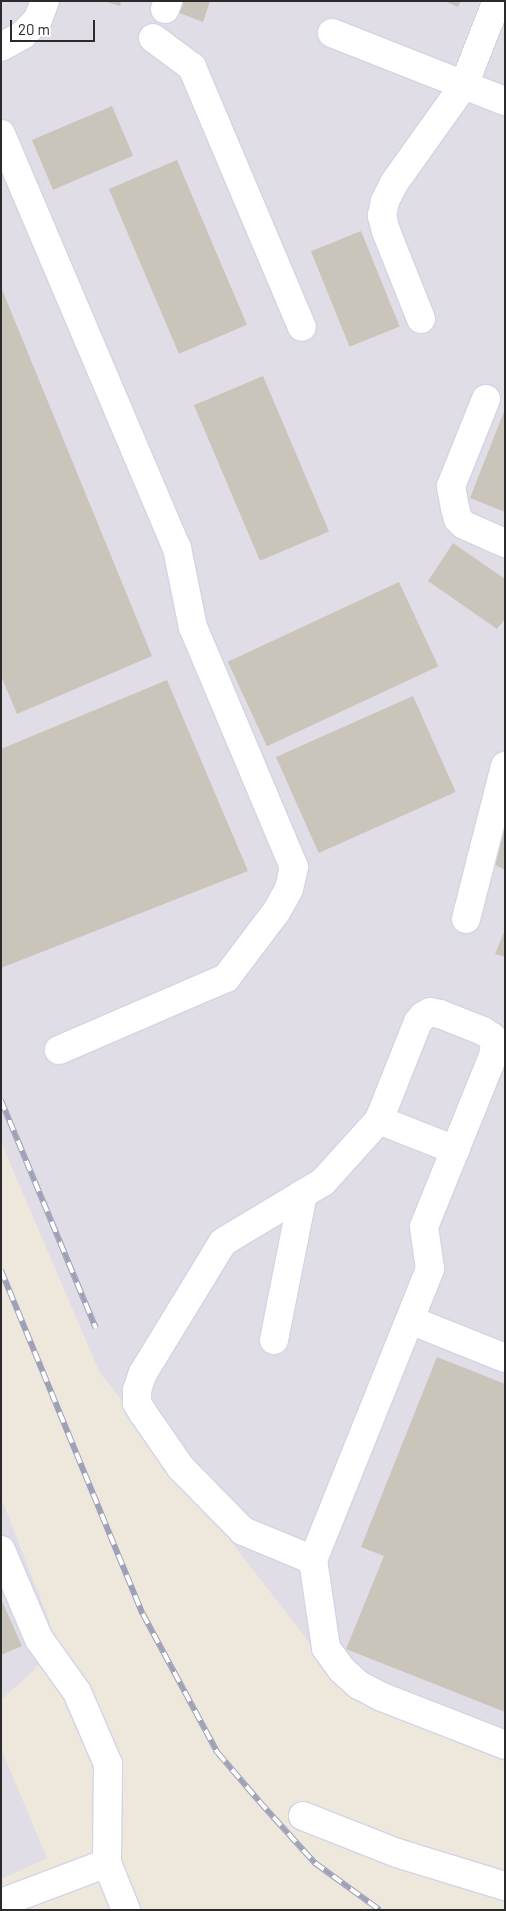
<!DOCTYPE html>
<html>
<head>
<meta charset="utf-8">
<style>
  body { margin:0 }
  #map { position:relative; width:506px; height:1911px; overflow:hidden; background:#eee7dc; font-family:Barlow,sans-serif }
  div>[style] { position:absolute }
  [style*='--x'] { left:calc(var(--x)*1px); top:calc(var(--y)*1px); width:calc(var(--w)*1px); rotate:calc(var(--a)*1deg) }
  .industrial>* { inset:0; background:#e0dde6 }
  .building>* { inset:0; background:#c9c5bb; transform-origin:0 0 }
  .roads { filter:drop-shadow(1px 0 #d1d5e5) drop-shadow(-1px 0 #d1d5e5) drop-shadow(0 1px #d1d5e5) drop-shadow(0 -1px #d1d5e5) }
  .minor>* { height:28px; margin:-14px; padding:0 14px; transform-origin:14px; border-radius:14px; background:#fff }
  .rail>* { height:5.5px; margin-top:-2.75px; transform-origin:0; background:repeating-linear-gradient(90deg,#fff 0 11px,#9ea1b7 0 22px); box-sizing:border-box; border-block:1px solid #9ea1b7 }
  span { translate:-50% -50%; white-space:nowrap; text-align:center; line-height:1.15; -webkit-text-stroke:5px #fff; paint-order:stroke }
  .frame { position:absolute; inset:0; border:2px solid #2b2b2b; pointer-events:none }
  .scale { position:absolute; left:10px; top:20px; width:85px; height:22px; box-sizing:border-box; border:2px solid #2b2b2b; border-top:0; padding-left:6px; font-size:15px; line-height:18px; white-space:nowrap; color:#2b2b2b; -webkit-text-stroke:4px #fff; paint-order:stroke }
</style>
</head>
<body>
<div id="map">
  <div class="industrial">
    <div style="clip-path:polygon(1px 1px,505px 1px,505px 1734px,326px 1664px,99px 1371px,1px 1142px)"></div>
    <div style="clip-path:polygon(1px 1498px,50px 1623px,49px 1633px,40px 1661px,34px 1670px,1px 1700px)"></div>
    <div style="clip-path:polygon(1px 1749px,47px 1858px,1px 1879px)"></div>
  </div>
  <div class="building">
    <div style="clip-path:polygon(104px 1px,121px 1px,120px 6px)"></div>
    <div style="clip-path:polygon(181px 1px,210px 1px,203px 22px,177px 12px)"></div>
    <div style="clip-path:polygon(444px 1px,461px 1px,458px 7px)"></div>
    <div style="left:112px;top:106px;width:54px;height:87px;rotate:67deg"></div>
    <div style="left:177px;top:160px;width:179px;height:74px;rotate:67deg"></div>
    <div style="left:361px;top:231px;width:103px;height:54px;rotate:68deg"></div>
    <div style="clip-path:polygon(1px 287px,152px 656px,17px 714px,1px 676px)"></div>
    <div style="left:263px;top:376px;width:169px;height:75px;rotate:67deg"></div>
    <div style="clip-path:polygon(505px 409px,505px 512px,470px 498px)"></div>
    <div style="clip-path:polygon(453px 543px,505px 579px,505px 619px,497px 629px,428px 581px)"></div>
    <div style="left:399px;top:582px;width:93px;height:189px;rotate:65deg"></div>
    <div style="clip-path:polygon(167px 680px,248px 871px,1px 968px,1px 749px)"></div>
    <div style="left:413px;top:696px;width:105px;height:150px;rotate:66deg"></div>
    <div style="clip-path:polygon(505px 812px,505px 870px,486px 860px)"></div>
    <div style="clip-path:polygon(505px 930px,505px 957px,495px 954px)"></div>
    <div style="clip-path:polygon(437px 1357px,505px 1384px,505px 1712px,346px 1649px,384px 1556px,361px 1547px)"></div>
    <div style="clip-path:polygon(1px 1599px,22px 1646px,1px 1655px)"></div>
  </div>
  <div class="roads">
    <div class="minor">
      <div style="--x:165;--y:9;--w:9;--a:-69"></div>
      <div style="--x:332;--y:33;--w:186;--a:21.5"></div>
      <div style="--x:153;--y:38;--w:49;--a:36.6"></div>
      <div style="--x:192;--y:67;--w:282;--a:67.1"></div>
      <div style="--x:1;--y:47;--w:26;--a:-29"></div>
      <div style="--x:24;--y:34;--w:21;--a:-47"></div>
      <div style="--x:38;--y:19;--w:19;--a:-69"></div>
      <div style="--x:1;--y:134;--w:450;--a:67"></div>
      <div style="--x:177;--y:548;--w:81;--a:78.6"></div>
      <div style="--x:193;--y:627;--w:260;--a:67.2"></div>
      <div style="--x:294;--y:867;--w:23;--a:103"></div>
      <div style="--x:289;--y:889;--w:26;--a:119"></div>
      <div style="--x:276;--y:912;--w:83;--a:127.1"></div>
      <div style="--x:226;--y:978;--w:182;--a:156.7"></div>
      <div style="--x:421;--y:319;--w:95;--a:-111.7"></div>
      <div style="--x:386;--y:231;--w:16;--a:-105"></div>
      <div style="--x:382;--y:216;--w:15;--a:-79"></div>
      <div style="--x:385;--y:201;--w:20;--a:-63"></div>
      <div style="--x:394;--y:183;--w:120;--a:-54.5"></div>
      <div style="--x:464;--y:85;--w:90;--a:-68.6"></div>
      <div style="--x:486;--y:399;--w:94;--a:111.9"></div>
      <div style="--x:451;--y:486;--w:22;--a:80"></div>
      <div style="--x:455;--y:508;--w:11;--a:75"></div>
      <div style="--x:458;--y:519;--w:8;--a:45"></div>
      <div style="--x:464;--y:525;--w:45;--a:23.7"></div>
      <div style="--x:466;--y:919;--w:158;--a:-75.7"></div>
      <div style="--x:379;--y:1120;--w:82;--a:21.5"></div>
      <div style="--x:410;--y:1320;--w:102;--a:21.8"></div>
      <div style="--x:274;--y:1340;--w:149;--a:-78.8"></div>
      <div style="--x:1;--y:1550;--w:97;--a:66.9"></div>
      <div style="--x:39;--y:1639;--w:65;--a:54.4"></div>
      <div style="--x:77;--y:1692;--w:78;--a:66.7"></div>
      <div style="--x:108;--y:1764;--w:99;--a:90.6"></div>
      <div style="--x:107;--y:1863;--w:51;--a:68"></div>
      <div style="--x:313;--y:1560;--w:76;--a:-157.5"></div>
      <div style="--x:243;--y:1531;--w:88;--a:-134.5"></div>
      <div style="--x:181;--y:1468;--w:67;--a:-124.6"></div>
      <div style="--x:143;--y:1413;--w:12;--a:-121"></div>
      <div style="--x:137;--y:1403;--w:13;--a:-90"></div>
      <div style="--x:137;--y:1390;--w:18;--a:-71"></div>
      <div style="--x:143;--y:1373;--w:153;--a:-58.6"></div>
      <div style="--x:223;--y:1242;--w:117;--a:-31"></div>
      <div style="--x:323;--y:1182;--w:84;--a:-47.9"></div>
      <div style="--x:379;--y:1120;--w:105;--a:-68.3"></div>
      <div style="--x:418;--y:1022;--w:8;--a:-50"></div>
      <div style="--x:423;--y:1016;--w:8;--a:-30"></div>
      <div style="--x:430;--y:1012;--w:10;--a:11"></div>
      <div style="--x:440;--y:1014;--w:46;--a:21.6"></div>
      <div style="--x:483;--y:1031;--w:11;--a:34"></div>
      <div style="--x:492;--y:1037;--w:9;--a:72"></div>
      <div style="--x:495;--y:1046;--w:10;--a:101"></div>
      <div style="--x:493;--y:1056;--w:184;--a:112"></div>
      <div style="--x:424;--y:1227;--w:42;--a:81.9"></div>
      <div style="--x:430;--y:1269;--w:314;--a:111.9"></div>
      <div style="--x:313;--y:1560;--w:89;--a:81.6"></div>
      <div style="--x:326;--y:1648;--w:26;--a:54"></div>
      <div style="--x:341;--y:1669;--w:24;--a:42"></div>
      <div style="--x:359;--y:1685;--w:26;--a:28"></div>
      <div style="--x:382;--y:1697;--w:132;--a:21.3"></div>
      <div style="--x:303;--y:1816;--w:101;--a:21.5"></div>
      <div style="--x:397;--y:1853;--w:113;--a:17"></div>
      <div style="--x:1;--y:1903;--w:113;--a:-20.7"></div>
    </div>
  </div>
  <div class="rail">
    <div style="--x:1;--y:1100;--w:247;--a:67.4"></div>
    <div style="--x:1;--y:1270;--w:372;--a:67.6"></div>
    <div style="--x:143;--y:1614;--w:158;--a:61.7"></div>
    <div style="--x:218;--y:1753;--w:63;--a:49.5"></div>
    <div style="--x:259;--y:1801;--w:84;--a:47.9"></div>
    <div style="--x:315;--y:1863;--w:80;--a:35.9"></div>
  </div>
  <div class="frame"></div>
  <div class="scale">20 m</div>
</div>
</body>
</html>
